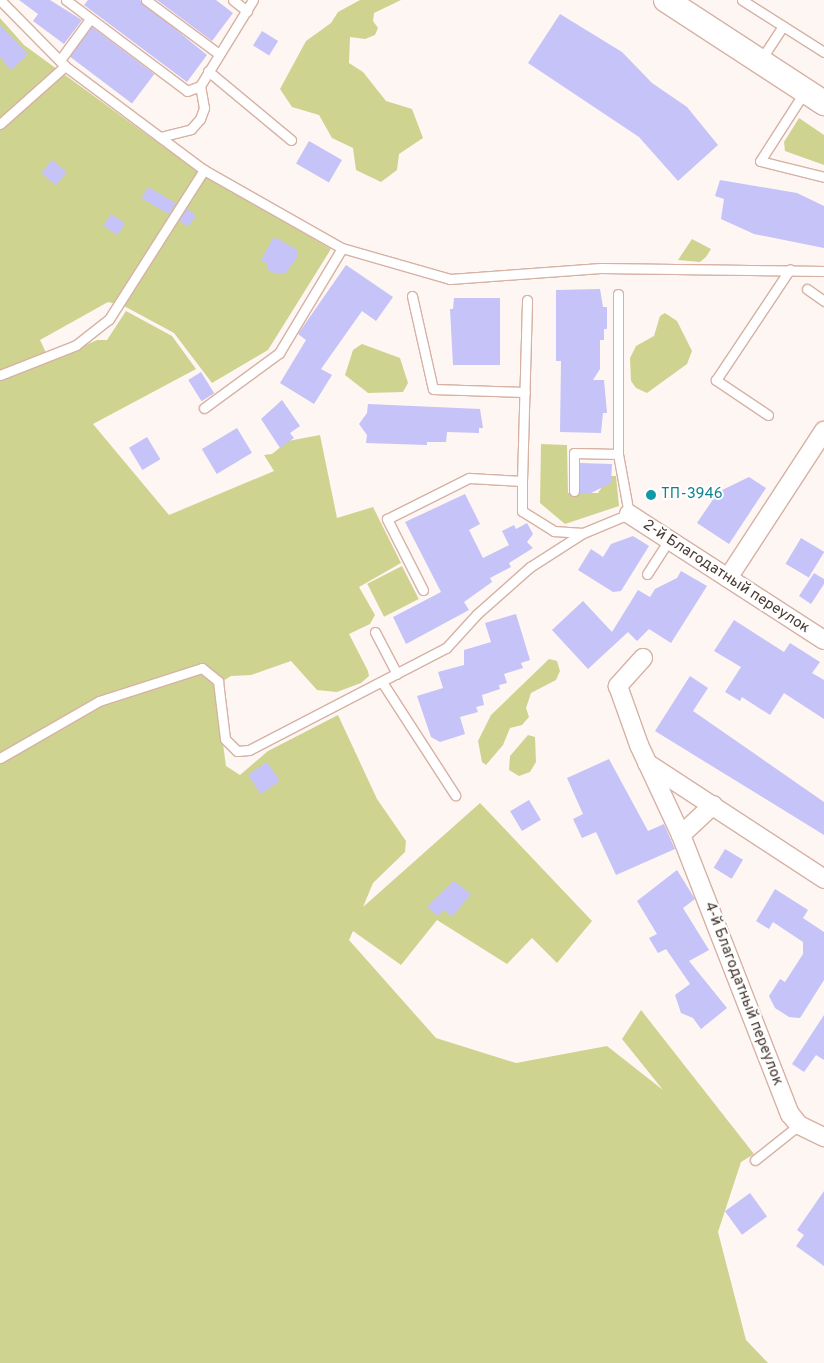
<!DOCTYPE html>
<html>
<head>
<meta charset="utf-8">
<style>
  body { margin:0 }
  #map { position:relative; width:824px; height:1363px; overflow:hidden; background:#fef6f3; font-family:Overpass,sans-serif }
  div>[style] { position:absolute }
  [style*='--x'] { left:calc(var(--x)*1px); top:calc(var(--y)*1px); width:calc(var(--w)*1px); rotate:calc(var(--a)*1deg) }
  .green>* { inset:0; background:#cfd390; transform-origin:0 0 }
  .building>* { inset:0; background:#c5c3f7; transform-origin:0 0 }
  .roads { filter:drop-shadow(1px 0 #d7b1a4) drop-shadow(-1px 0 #d7b1a4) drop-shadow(0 1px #d7b1a4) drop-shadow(0 -1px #d7b1a4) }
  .lane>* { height:9px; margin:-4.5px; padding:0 4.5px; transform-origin:4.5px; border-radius:4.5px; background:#fff }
  .street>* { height:18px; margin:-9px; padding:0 9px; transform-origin:9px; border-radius:9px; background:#fff }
  .secondary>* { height:24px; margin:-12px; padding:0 12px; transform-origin:12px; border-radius:12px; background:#fff }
  .dots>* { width:14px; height:14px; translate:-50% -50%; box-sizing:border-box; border:2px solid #fff; border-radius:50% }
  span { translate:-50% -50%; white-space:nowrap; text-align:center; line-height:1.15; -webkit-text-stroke:4px #fff; paint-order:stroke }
  .culture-label { font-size:15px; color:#0d838f }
  .left { translate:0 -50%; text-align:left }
  .street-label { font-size:15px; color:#483933 }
</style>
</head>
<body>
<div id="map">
  <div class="green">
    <div style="clip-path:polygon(360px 0,401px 0,374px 13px,373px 21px,378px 28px,375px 35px,365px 39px,350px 37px,349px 63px,363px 72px,386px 101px,412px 109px,423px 138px,399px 154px,397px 170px,381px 182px,356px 170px,353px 148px,332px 138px,319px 115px,292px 107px,280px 89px,306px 41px,331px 23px,338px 12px)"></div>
    <div style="clip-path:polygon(0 18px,24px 45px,194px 169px,331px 249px,268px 350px,212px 383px,174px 333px,124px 306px,108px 302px,40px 340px,50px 361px,97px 340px,107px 340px,126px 311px,172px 336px,196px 369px,93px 424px,169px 515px,274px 471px,264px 455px,272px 454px,288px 441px,320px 435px,337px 518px,373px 507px,401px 563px,359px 587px,375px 615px,370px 624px,349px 634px,368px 671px,369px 676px,361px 683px,337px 692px,317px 690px,291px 661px,251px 675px,231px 676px,223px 681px,220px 721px,226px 766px,240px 775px,268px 751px,338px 715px,377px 799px,406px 841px,405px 852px,373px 883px,363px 907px,480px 803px,592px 921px,557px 963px,532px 938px,507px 964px,437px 920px,401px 965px,353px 931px,349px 940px,436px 1038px,516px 1063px,607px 1046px,663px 1090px,622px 1039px,641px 1010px,754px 1154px,741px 1162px,718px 1232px,746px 1340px,768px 1363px,0 1363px)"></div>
    <div style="clip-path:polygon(799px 118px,824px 135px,824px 165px,785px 151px,784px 142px)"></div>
    <div style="clip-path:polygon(692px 239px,711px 249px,706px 257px,700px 262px,678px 260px)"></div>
    <div style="clip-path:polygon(665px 313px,677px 321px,692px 351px,687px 364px,647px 393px,636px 388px,631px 381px,630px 358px,636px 346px,654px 336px,660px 316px)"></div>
    <div style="clip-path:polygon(362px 344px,400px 358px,408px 383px,403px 392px,368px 393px,345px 375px,353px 350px)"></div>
    <div style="clip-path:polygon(541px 444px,567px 445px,568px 493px,598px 493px,609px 476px,616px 476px,619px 506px,565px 524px,540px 503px)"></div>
    <div style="left:402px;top:566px;width:37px;height:39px;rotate:63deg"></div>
    <div style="clip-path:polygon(549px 659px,557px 661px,560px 671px,556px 680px,531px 693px,526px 708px,529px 717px,522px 725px,510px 728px,503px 745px,486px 765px,482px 762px,478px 741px,491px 715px)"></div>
    <div style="clip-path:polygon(528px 735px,535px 737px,536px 762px,530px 772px,519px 776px,509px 770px,510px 756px)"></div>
  </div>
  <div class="building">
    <div style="clip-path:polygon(19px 0,50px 0,82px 20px,64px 44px,33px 21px,38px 14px)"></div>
    <div style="clip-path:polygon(88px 0,140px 0,207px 55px,187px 82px,84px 5px)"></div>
    <div style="clip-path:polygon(157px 0,216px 0,233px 13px,212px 41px)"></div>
    <div style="clip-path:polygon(560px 14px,622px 52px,652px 83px,687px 107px,718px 145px,678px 181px,639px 137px,528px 63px)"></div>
    <div style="clip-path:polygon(0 25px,28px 54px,11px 70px,0 57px)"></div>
    <div style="left:92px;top:27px;width:78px;height:37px;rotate:37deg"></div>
    <div style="left:262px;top:31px;width:19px;height:17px;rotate:32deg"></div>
    <div style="left:309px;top:141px;width:38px;height:26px;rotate:30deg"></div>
    <div style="left:52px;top:160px;width:19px;height:17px;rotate:39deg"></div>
    <div style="clip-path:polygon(720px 180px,797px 193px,824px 206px,824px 248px,754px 234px,721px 219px,724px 199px,715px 196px)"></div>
    <div style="left:148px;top:187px;width:32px;height:13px;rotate:30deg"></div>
    <div style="left:187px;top:209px;width:11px;height:14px;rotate:34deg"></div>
    <div style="left:111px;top:214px;width:17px;height:14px;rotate:33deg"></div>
    <div style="clip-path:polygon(274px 237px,298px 250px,298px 256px,285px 274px,269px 272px,267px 264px,261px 260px)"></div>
    <div style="clip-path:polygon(346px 265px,393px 297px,376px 321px,362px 311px,321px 369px,332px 375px,314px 404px,280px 383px,306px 340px,298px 334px)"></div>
    <div style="clip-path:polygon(600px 289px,603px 307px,607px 307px,607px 329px,604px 329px,604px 340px,600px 340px,600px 369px,593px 380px,604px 380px,607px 413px,603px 413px,601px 433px,560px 432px,561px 361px,556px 361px,556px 290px)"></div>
    <div style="clip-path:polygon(454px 298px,500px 298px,500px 365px,453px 365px,450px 309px,453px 309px)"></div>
    <div style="left:201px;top:372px;width:25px;height:15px;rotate:58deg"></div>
    <div style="clip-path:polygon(282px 400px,300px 426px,290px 433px,294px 438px,280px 448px,261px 419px)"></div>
    <div style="clip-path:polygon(368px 404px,480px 409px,483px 428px,479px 428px,479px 433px,447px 432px,446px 442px,427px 442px,427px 445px,366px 443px,367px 435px,359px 424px,367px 413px)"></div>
    <div style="left:237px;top:428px;width:29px;height:41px;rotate:59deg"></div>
    <div style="left:147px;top:437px;width:26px;height:21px;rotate:59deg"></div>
    <div style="clip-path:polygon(580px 463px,612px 464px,611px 483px,589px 494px,580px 494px)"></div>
    <div style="clip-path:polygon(749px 477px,766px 488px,729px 544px,697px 523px,718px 492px)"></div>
    <div style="clip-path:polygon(465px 494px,480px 524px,469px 530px,483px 558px,509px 545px,502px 531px,514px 525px,516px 529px,527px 523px,533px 534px,527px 542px,533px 548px,509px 563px,511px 567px,490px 578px,492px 582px,464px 602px,469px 610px,406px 644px,393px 617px,441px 592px,405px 522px)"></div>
    <div style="clip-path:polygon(633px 536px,649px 546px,621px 591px,613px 592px,578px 570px,591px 549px,603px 557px,611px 544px)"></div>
    <div style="left:801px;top:538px;width:27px;height:30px;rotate:31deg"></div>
    <div style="clip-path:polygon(681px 571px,707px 586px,671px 643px,649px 629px,637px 641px,628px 632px,588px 669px,552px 630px,583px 601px,612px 632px,638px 590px,650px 597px,655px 589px,677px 578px)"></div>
    <div style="clip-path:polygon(814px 573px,824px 579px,824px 584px,811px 604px,799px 596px)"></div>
    <div style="clip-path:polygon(516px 614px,530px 660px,521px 663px,523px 668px,504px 674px,507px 683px,499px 685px,500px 689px,482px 695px,484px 705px,476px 707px,478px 712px,460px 717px,465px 734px,440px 742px,431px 737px,417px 696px,443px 688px,438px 672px,464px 665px,464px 650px,491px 642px,485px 623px)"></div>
    <div style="clip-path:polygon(734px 620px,784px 652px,790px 643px,820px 662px,812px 673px,824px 680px,824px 719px,784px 693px,770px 715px,742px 697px,740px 701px,725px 692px,741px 667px,714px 651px)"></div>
    <div style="clip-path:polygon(690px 676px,708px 688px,693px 711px,824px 802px,824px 835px,655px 731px)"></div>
    <div style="clip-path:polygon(609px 759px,648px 831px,664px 824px,675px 849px,616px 875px,596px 832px,582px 838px,573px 819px,583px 814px,567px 778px)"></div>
    <div style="left:267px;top:762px;width:23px;height:23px;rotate:56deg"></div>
    <div style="left:529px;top:800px;width:23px;height:22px;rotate:59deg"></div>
    <div style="left:725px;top:849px;width:21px;height:22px;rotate:31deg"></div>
    <div style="clip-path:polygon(677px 870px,695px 899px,683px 908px,709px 950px,689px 961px,727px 1008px,701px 1029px,693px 1018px,681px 1013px,675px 995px,690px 984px,666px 949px,658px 953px,649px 938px,657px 934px,637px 901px)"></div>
    <div style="clip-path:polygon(454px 881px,471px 894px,452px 917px,444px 910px,438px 916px,427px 907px)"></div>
    <div style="clip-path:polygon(775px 889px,808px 910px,803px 918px,824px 932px,824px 980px,800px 1018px,789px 1017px,775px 1008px,769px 996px,780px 979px,785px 982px,803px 954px,803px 942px,773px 922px,769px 929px,756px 921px)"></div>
    <div style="clip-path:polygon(824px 1015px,824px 1060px,816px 1055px,804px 1072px,792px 1064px)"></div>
    <div style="clip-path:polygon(824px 1191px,824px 1266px,796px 1246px,804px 1235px,797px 1230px)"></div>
    <div style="left:750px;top:1193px;width:29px;height:31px;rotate:54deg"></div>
  </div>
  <div class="roads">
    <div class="lane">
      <div style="--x:0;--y:0;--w:93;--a:45.4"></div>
      <div style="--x:66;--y:0;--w:151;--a:36.9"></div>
      <div style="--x:187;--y:91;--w:14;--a:-21"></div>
      <div style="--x:200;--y:86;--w:101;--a:-58.4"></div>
      <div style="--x:146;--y:0;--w:91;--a:36.5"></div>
      <div style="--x:233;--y:0;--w:18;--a:38"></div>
      <div style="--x:742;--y:0;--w:97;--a:32.4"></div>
      <div style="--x:60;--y:60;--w:51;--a:-53.8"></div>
      <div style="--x:760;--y:61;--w:42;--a:-56.7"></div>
      <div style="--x:208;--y:71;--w:108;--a:39.7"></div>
      <div style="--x:805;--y:91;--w:83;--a:122.7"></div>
      <div style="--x:760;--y:161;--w:66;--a:14"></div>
      <div style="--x:0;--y:124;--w:87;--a:-41.7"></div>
      <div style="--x:65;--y:66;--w:174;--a:36.8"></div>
      <div style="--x:204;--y:170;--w:159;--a:29.5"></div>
      <div style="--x:342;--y:248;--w:112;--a:16"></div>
      <div style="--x:450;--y:279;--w:151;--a:-4.2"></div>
      <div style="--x:601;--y:268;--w:223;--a:0.8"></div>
      <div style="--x:160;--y:137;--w:32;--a:-14"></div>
      <div style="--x:191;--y:129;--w:13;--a:-48"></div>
      <div style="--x:200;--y:119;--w:12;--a:-70"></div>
      <div style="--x:204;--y:108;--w:22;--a:-100"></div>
      <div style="--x:807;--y:289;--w:21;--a:35"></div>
      <div style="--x:412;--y:296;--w:95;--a:77.3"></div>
      <div style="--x:433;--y:389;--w:92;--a:1.9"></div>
      <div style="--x:0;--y:375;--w:82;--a:-21.5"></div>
      <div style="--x:76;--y:345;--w:42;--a:-38.2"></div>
      <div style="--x:109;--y:319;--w:177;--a:-57.5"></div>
      <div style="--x:204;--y:408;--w:93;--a:-36.3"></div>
      <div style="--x:279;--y:353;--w:122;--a:-59"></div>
      <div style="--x:768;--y:415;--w:63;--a:-146.1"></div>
      <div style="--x:716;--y:380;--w:133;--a:-56.3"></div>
      <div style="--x:522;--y:481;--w:181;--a:-88.4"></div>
      <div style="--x:574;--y:491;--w:38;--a:-90"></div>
      <div style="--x:574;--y:453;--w:44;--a:1.3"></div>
      <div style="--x:647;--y:574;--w:40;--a:-57.1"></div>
      <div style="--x:423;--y:590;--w:80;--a:-116.9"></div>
      <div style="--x:387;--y:519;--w:92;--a:-26.6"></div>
      <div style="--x:469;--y:478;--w:53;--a:3.2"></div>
      <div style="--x:522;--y:481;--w:30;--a:90"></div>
      <div style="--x:522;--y:511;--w:38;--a:32"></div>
      <div style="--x:554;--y:531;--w:29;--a:4"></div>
      <div style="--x:583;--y:533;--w:50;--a:-22.4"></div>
      <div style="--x:629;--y:514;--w:61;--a:-100.4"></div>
      <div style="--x:618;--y:454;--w:160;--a:-90"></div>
      <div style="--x:375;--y:632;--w:47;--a:62.4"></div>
      <div style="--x:382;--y:682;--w:135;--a:57.1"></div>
      <div style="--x:0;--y:758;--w:114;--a:-29.9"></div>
      <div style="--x:99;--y:701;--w:108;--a:-17.8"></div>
      <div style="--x:202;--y:668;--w:21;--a:39"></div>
      <div style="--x:218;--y:681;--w:58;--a:83.1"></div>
      <div style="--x:225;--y:739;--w:17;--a:45"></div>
      <div style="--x:237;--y:751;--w:12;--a:-5"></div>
      <div style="--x:249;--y:750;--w:222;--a:-27.4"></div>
      <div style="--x:446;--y:648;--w:46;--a:-47.6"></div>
      <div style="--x:477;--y:614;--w:71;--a:-41.6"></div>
      <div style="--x:530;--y:567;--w:63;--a:-32.7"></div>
      <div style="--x:755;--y:1160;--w:56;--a:-38.5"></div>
    </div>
    <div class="street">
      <div style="--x:629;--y:514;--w:232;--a:32.9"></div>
      <div style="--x:728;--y:578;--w:176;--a:-56.9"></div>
      <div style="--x:643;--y:658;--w:38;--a:132"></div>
      <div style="--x:618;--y:686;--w:63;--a:70.4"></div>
      <div style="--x:639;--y:745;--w:99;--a:65"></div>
      <div style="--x:681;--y:835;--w:300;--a:68.7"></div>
      <div style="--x:790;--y:1114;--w:14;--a:51"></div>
      <div style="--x:799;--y:1125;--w:28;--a:26"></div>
      <div style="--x:647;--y:763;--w:212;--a:33.2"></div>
      <div style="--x:681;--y:835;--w:44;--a:-43.2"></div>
    </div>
    <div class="secondary">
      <div style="--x:666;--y:0;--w:189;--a:33.1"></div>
    </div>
  </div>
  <div class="dots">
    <div style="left:651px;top:495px;background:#0f9aa8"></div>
  </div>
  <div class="culture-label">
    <span class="left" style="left:661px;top:495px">ТП-3946</span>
  </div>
  <div class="street-label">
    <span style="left:726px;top:577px;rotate:33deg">2-й Благодатный переулок</span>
    <span style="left:743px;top:994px;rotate:69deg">4-й Благодатный переулок</span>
  </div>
</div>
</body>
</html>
